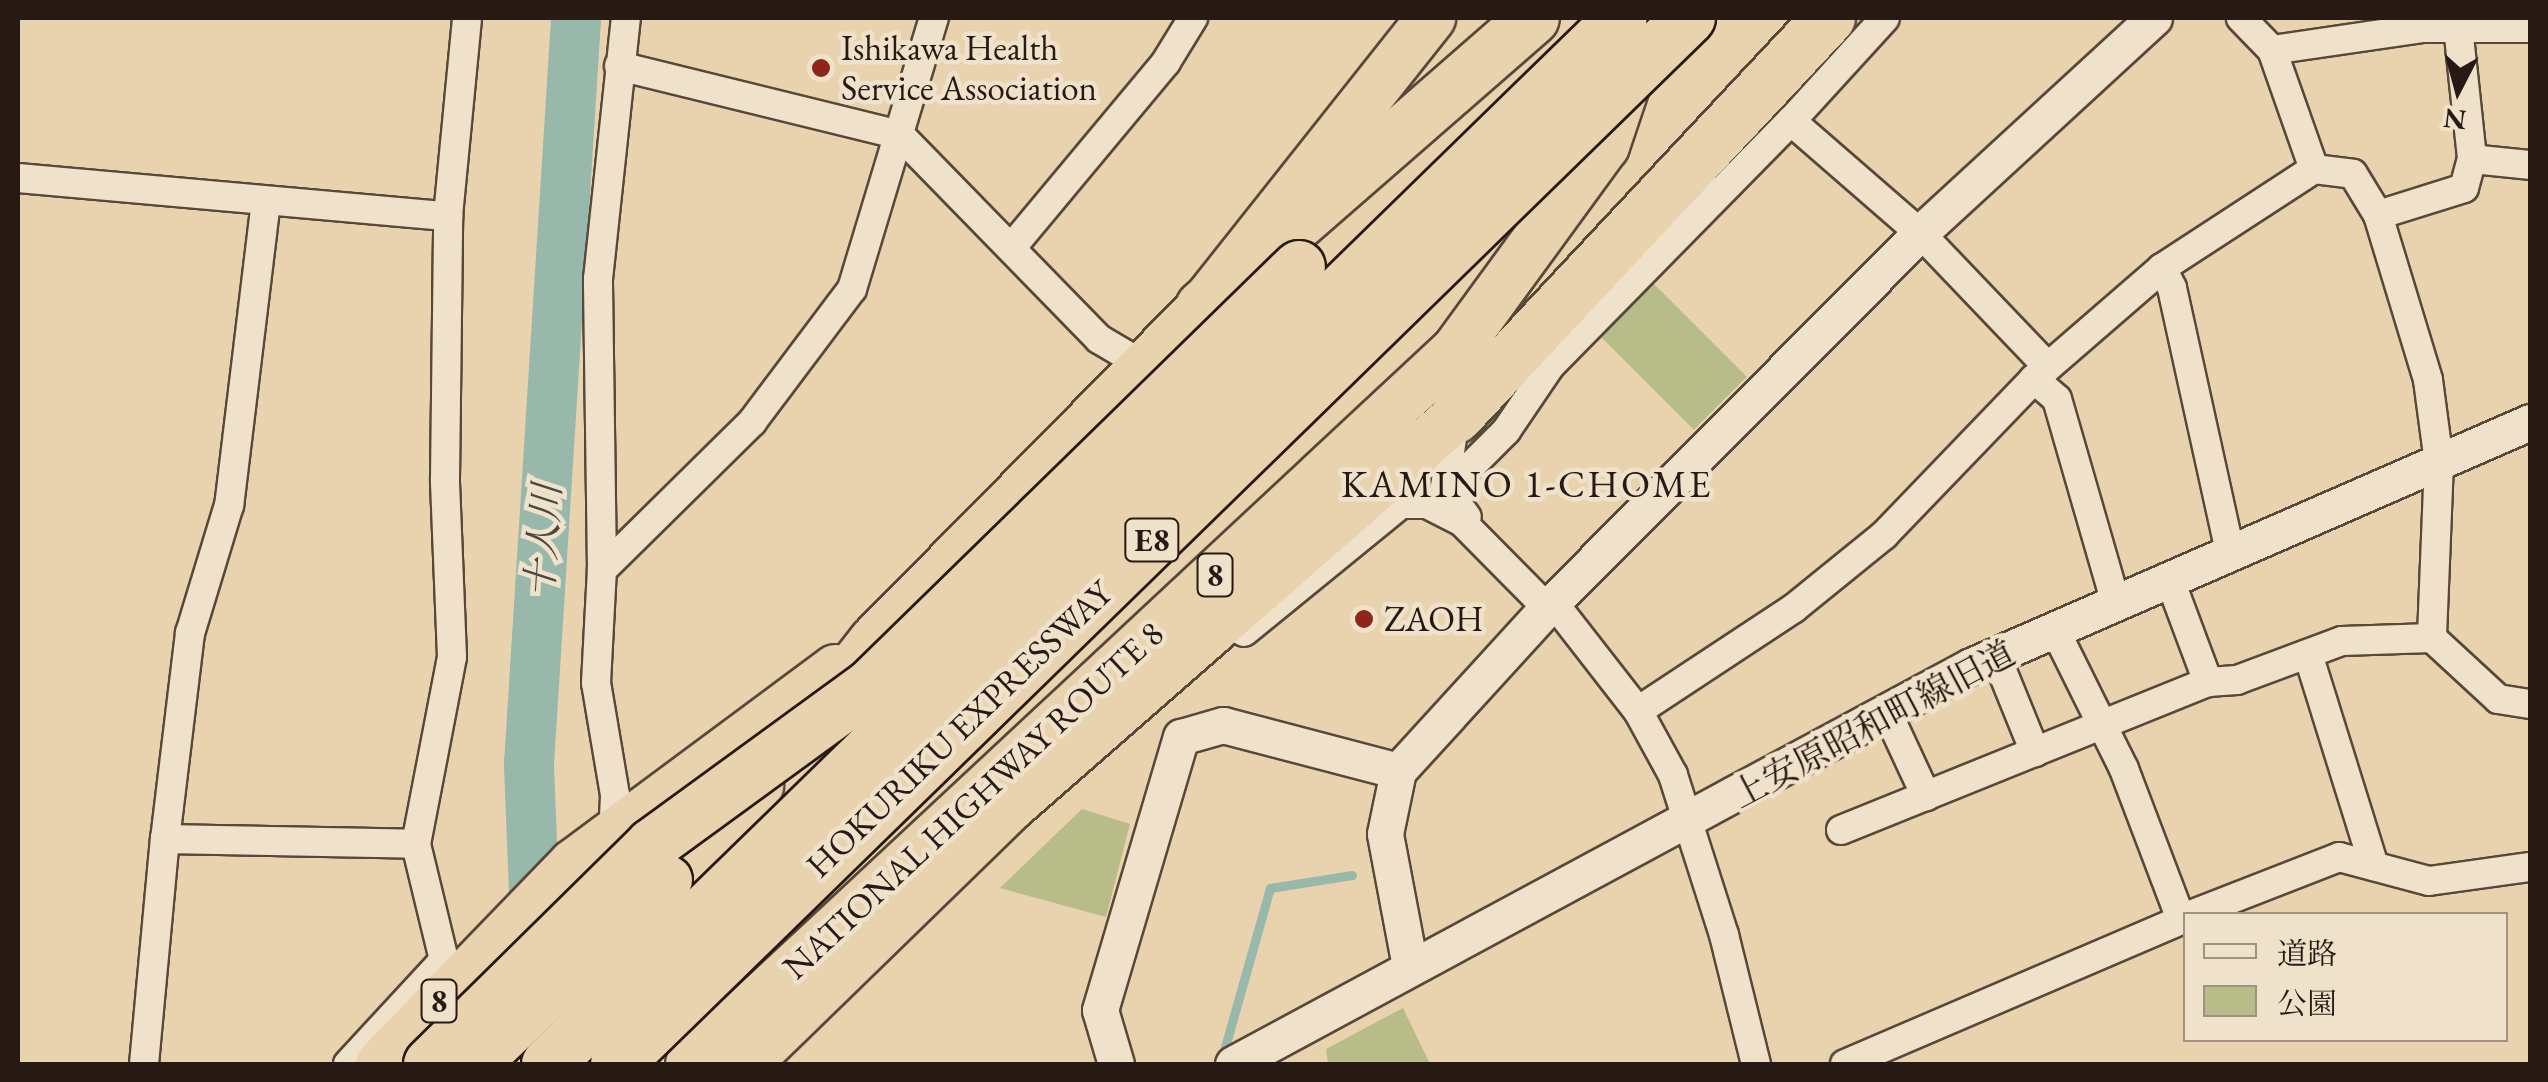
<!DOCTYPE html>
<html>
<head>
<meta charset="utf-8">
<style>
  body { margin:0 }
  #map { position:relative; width:2548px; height:1082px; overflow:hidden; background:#e8d3ae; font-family:"EB Garamond","Noto Serif JP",serif }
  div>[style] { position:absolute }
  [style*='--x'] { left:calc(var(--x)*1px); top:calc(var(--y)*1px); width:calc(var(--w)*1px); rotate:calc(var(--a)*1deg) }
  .green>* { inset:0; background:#b8bc89; transform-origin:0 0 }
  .stream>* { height:9px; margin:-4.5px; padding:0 4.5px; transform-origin:4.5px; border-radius:4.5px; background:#97b8ab }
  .river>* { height:50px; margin:-25px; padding:0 25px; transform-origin:25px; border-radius:25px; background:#97b8ab }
  .roads { filter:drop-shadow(2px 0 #57483a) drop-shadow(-2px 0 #57483a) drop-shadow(0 2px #57483a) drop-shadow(0 -2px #57483a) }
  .minor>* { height:28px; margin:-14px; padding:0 14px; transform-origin:14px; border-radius:14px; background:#f0e2ca }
  .tertiary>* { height:35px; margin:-17.5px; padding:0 17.5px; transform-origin:17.5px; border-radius:17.5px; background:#f0e2ca }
  .trunk>* { height:48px; margin:-24px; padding:0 24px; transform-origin:24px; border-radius:24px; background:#e8d3ae }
  .motorway>* { height:52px; margin:-26px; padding:0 26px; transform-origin:26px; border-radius:26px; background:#e8d3ae }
  .bridges { filter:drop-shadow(2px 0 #271913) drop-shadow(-2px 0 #271913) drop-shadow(0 2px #271913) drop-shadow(0 -2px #271913) }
  .trunk-bridge>* { height:48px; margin:-24px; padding:0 24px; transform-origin:24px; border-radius:24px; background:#e8d3ae }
  .motorway-bridge>* { height:52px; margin:-26px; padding:0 26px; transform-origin:26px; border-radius:26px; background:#e8d3ae }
  .dots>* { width:28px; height:28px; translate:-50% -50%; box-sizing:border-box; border:5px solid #f0e2ca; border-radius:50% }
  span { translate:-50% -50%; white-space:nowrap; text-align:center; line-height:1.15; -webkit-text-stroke:9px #f0e2ca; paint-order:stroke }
  .shield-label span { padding:2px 8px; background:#f0e2ca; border:2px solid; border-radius:8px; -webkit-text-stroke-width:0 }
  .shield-label { font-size:32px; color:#271913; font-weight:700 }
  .poi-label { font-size:35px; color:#271913 }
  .left { translate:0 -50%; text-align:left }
  .street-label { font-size:35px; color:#271913 }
  .neighbourhood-label { font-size:38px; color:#271913; letter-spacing:2.5px }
  .water-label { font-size:38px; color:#494941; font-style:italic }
  .frame { position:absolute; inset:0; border:20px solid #271913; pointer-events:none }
  .legend { position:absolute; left:2183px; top:912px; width:325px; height:130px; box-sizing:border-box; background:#f0e2ca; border:2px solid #a09281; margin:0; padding:12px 18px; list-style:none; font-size:30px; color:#271913 }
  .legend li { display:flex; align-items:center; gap:20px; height:50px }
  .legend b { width:50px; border:2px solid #a09281 }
  .north { position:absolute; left:2408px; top:40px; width:100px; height:100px; -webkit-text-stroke:8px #f0e2ca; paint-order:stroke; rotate:186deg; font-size:28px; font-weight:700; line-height:40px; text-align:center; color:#271913 }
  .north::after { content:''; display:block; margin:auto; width:35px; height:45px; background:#271913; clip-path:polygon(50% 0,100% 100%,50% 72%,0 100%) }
</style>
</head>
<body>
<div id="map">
  <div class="green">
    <div style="left:1652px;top:282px;width:134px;height:75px;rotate:45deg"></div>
    <div style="clip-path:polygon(1082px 809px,1130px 824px,1106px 917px,1000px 888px)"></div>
    <div style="clip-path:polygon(1403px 1008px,1430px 1064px,1328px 1064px,1326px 1049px)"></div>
  </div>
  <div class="stream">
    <div style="--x:1473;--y:444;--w:52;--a:-47.4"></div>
    <div style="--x:1225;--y:1047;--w:165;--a:-74.2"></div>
    <div style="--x:1270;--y:888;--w:83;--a:-9"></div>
  </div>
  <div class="river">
    <div style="--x:536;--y:941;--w:177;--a:-92.3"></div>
    <div style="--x:529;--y:764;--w:747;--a:-86.39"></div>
  </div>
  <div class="roads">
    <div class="minor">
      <div style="--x:2458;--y:27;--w:133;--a:83.9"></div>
      <div style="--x:2272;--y:50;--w:153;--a:-8.3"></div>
      <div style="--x:2423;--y:28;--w:107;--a:0"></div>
      <div style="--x:619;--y:66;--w:289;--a:13.8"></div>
      <div style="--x:900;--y:135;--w:285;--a:45.7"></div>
      <div style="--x:1099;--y:339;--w:51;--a:30.6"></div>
      <div style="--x:1791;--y:121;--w:139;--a:-47.6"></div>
      <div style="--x:2314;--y:169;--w:39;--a:7"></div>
      <div style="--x:2353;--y:174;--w:48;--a:58.6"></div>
      <div style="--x:2378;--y:215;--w:172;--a:73.1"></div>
      <div style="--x:2428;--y:380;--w:83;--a:82.4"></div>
      <div style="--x:2439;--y:462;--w:176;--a:92.3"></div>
      <div style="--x:18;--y:178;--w:432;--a:5.1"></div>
      <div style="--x:266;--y:201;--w:306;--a:96.9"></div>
      <div style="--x:229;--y:505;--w:134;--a:106.9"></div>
      <div style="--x:190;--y:633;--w:208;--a:96.9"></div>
      <div style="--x:165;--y:839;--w:251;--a:1.1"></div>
      <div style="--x:2378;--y:215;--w:90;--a:-17.4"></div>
      <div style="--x:2464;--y:188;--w:30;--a:-75"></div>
      <div style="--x:2472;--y:159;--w:58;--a:5.9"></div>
      <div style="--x:1012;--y:247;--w:241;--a:-50.2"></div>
      <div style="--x:1166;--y:62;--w:52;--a:-58.5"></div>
      <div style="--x:2162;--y:268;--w:22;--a:63"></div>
      <div style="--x:2172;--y:288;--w:274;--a:77.6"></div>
      <div style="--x:2034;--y:379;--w:30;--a:41"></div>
      <div style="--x:2057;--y:399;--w:216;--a:73.9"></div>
      <div style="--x:1454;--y:424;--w:64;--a:98.1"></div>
      <div style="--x:1445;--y:487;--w:37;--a:54"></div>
      <div style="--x:1466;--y:471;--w:57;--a:-45"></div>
      <div style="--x:1506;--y:431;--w:78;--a:-55.9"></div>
      <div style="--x:1550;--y:366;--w:344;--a:-45.5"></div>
      <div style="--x:1791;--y:121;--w:171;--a:41"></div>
      <div style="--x:1920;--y:233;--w:185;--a:46.3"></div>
      <div style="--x:602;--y:570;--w:211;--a:-44.6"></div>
      <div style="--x:752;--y:422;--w:166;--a:-53.1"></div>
      <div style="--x:852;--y:289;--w:283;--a:-73.2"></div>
      <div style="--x:2171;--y:583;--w:106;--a:69.5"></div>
      <div style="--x:1553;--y:602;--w:138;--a:52.1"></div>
      <div style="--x:1638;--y:711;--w:73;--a:61.3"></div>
      <div style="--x:1673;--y:775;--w:168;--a:72.3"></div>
      <div style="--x:1724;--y:935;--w:133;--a:76.1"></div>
      <div style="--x:1244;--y:632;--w:203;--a:-39.2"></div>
      <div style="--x:1401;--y:504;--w:26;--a:0"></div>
      <div style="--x:1427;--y:504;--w:39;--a:27"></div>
      <div style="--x:1462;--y:522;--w:121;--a:45.3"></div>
      <div style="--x:2056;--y:632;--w:153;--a:63.6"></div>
      <div style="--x:2124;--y:769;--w:160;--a:69.2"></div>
      <div style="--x:2308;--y:654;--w:222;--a:72.7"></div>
      <div style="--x:1996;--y:656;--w:104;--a:67.9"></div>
      <div style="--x:1638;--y:711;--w:187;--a:-33.4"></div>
      <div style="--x:1794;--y:608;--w:116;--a:-39"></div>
      <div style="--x:1884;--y:535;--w:216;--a:-46.1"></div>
      <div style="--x:2034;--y:379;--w:169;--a:-40.9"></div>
      <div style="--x:2162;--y:268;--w:181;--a:-33.1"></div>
      <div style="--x:2314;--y:169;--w:126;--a:-109.4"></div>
      <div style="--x:2272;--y:50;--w:45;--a:-134.1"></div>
      <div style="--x:1887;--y:712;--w:93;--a:65.1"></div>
      <div style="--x:1841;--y:830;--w:396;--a:-22"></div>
      <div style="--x:2208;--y:682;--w:29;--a:-4"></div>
      <div style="--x:2237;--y:680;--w:112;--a:-20.4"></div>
      <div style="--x:2342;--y:641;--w:90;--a:-1.9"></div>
      <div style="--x:2432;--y:638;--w:90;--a:42.7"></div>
      <div style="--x:2498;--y:699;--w:32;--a:9"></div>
      <div style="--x:613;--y:838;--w:43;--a:-87.3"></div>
      <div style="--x:615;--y:795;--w:114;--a:-99.6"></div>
      <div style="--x:596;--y:683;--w:113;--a:-87"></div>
      <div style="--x:602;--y:570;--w:291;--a:-90.8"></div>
      <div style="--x:598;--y:279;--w:262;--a:-83.9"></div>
      <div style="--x:2193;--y:914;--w:157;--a:-21.3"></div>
      <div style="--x:2339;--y:857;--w:93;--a:14.9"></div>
      <div style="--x:2429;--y:881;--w:102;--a:-7.9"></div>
      <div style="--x:144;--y:1064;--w:226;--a:-84.7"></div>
      <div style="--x:348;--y:1064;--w:142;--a:-47.3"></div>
      <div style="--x:444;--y:960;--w:119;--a:-103.6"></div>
      <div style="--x:416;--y:844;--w:190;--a:-79.1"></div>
      <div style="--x:452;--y:657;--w:178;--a:-92.3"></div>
      <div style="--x:445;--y:479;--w:263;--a:-89.3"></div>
      <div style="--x:448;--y:216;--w:199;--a:-84.5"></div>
      <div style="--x:1845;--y:1064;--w:371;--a:-23.2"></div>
    </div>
    <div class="tertiary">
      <div style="--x:1398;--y:771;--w:64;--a:101.7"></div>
      <div style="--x:1385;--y:834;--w:134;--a:79.3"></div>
      <div style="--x:1116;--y:1064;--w:56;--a:-106.5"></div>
      <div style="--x:1100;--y:1010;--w:285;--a:-73.5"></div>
      <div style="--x:1181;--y:737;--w:44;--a:-15.9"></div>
      <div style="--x:1223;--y:725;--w:181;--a:14.7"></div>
      <div style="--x:1398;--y:771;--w:221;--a:-47.6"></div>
      <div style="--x:1547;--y:608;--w:529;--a:-45.15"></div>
      <div style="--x:1920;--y:233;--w:318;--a:-42.6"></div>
      <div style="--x:1233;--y:1064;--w:838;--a:-28.34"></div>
      <div style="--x:1971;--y:666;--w:610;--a:-23.58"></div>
    </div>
    <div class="trunk">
      <div style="--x:816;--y:714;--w:93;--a:-52"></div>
      <div style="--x:873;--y:641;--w:469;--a:-45.4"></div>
      <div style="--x:1202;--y:307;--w:369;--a:-51.6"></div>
      <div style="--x:668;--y:880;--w:131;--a:-45.9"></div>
      <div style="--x:380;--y:1064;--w:278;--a:-46"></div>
      <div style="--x:573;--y:864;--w:327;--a:-36.6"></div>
      <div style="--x:690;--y:1064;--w:1047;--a:-42.99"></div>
      <div style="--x:1456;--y:350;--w:253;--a:-53.9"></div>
      <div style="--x:1605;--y:146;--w:135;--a:-71.4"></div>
      <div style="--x:746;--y:1064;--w:367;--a:-44.2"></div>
      <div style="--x:1009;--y:808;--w:594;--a:-41.18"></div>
    </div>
    <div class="motorway">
      <div style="--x:1202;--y:307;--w:439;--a:-41.1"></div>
      <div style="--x:1456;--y:417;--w:546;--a:-46.93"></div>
    </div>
  </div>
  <div class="bridges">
    <div class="trunk-bridge">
      <div style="--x:476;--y:1064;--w:266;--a:-43.8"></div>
    </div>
    <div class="motorway-bridge">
      <div style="--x:430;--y:1064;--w:312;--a:-44.6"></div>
      <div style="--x:652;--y:845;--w:268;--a:-36.1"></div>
      <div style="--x:869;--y:687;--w:601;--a:-44.33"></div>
      <div style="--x:548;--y:1064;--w:1498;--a:-44.27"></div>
      <div style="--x:617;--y:1064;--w:1498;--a:-44.3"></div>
    </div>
  </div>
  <div class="dots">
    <div style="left:821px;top:68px;background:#8f2418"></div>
    <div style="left:1364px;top:619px;background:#8f2418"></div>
  </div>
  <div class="shield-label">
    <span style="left:1152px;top:540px">E8</span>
    <span style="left:1215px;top:575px">8</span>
    <span style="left:439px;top:1001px">8</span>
  </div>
  <div class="poi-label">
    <span class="left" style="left:841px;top:68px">Ishikawa Health<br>Service Association</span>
    <span class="left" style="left:1384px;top:619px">ZAOH</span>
  </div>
  <div class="street-label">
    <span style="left:1873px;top:724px;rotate:-28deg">上安原昭和町線旧道</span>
    <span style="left:959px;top:729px;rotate:-44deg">HOKURIKU EXPRESSWAY</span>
    <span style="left:973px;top:800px;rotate:-43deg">NATIONAL HIGHWAY ROUTE 8</span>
  </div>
  <div class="neighbourhood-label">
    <span style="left:1527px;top:484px">KAMINO 1-CHOME</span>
  </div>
  <div class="water-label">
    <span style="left:543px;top:541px;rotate:-86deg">十人川</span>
  </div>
  <div class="frame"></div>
  <ul class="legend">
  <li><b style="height:12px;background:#f0e2ca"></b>道路</li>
  <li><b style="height:28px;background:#b8bc89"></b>公園</li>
  </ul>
  <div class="north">N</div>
</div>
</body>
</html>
